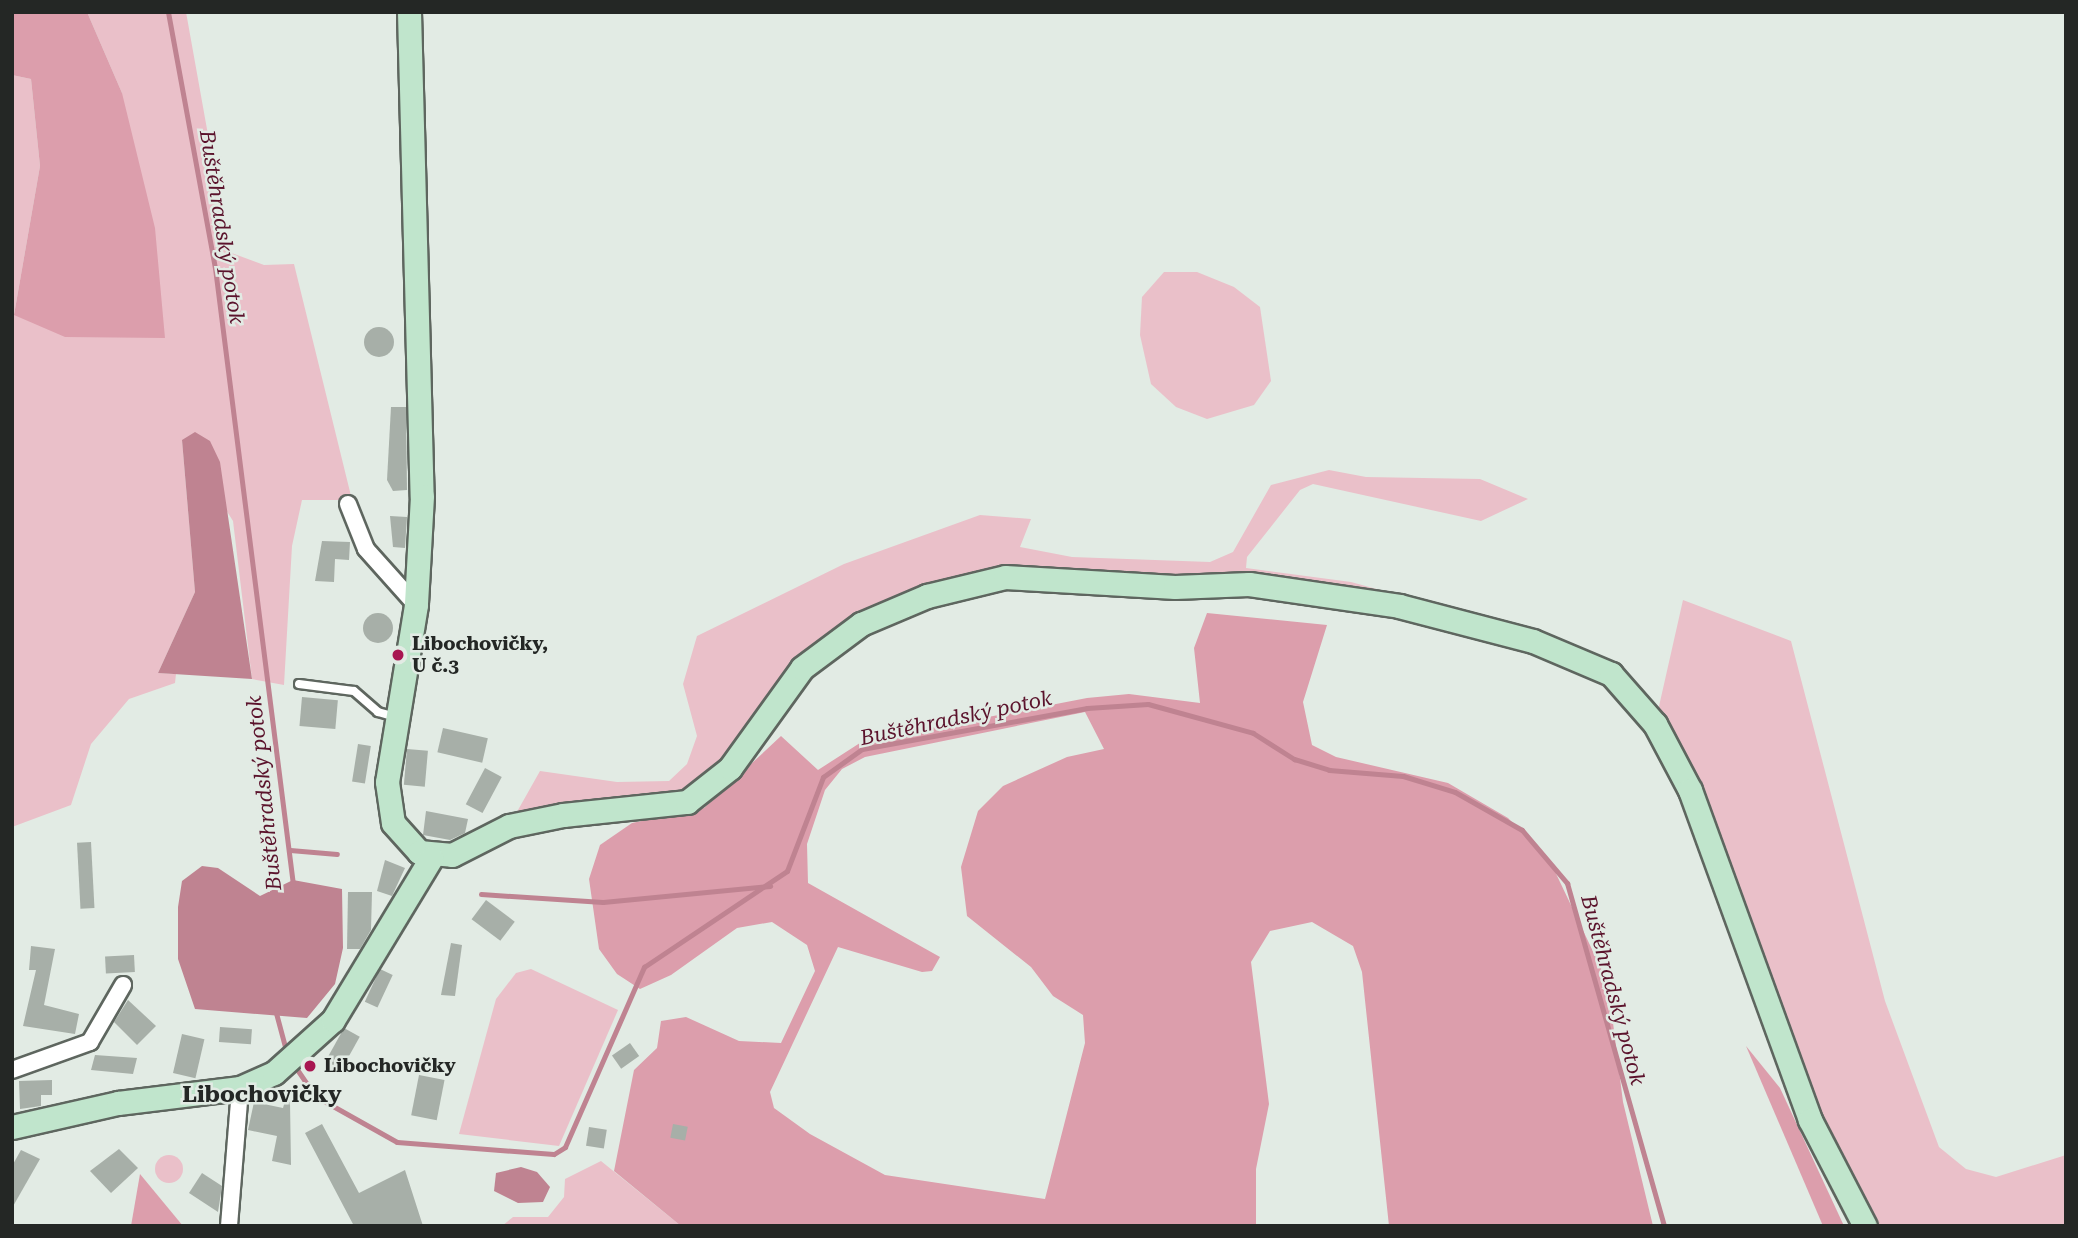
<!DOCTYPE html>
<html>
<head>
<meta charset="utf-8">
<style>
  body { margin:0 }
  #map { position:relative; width:2078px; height:1238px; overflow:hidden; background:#e2ebe4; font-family:"Roboto Serif",serif }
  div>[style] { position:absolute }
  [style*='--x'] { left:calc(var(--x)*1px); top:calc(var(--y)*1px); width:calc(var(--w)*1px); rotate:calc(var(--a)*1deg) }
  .green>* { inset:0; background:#eac0c9 }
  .round { border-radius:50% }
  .forest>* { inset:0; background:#dc9eac }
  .water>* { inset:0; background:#bf8391 }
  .stream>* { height:5px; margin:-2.5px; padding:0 2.5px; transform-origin:2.5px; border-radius:2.5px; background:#bf8391 }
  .building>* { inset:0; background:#a7afa8; transform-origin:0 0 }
  .roads { filter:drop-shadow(2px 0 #5e665f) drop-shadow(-2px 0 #5e665f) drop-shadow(0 2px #5e665f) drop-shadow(0 -2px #5e665f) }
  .lane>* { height:8px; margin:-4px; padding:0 4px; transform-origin:4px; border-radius:4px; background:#fff }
  .street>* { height:16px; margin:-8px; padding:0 8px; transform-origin:8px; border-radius:8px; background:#fff }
  .secondary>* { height:23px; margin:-11.5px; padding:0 11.5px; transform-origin:11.5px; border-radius:11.5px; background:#c0e5cc }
  .dots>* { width:19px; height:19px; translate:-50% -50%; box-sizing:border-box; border:4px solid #e2ebe4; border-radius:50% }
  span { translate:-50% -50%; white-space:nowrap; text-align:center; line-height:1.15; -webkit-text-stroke:5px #e2ebe4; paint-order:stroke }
  .poi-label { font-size:19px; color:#242725; font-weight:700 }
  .left { translate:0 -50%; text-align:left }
  .water-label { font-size:21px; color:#5b132c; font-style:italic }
  .quarter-label { font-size:23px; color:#242725; font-weight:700 }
  .frame { position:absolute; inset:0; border:14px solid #242725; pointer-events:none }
</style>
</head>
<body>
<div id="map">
  <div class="green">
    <div style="clip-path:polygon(87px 12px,186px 12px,229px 252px,264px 265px,294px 264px,352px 500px,302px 500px,292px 546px,284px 685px,252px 679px,233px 521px,182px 440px,195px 592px,158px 673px,176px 674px,175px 683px,129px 699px,91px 744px,71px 805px,12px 827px,12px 75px,31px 79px,40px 166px,14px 315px,122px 93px)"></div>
    <div style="clip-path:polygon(1164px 272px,1197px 272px,1234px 287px,1260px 307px,1271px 381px,1254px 405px,1207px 419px,1176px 407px,1151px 384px,1140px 335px,1142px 297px)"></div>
    <div style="clip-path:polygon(1329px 470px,1366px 477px,1480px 479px,1528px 499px,1481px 521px,1313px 484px,1300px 490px,1247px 557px,1246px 568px,1351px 582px,1551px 637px,1399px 606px,1005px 577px,927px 596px,802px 668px,687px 802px,509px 826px,540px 771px,617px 782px,669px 781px,687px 764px,697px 736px,683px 684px,697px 636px,844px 564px,980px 515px,1031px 519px,1020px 547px,1072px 557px,1210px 562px,1233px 552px,1271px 485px)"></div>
    <div style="clip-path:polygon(1683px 600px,1791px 641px,1885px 1001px,1939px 1147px,1966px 1169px,1996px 1177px,2066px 1155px,2066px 1226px,1865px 1226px,1655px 724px)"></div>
    <div style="clip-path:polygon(531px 969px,618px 1010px,559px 1146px,459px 1134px,496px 999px,516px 973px)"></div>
    <div class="round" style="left:155px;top:1155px;width:28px;height:28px"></div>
    <div style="clip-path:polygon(601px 1161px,681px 1226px,502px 1226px,513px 1217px,548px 1217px,564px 1197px,565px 1179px)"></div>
  </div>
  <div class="forest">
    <div style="clip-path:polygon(12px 12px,87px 12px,122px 93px,155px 228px,165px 338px,65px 337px,14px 315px,40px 166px,31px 79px,12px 75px)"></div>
    <div style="clip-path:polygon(evenodd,1207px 613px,1327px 625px,1303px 702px,1312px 745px,1336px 757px,1448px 783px,1508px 818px,1550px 861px,1608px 983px,1623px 1102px,1653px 1226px,1389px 1226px,1362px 972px,1353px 946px,1312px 922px,1270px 931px,1251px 962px,1269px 1104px,1256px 1169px,1256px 1226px,681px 1226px,614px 1171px,634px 1070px,657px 1048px,661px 1021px,686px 1017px,739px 1041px,781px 1043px,815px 971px,807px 945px,772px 922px,737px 928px,671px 975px,640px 989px,617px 974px,599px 949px,589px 879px,600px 845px,632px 823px,704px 808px,781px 736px,818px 770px,863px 741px,1087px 698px,1129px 694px,1200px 703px,1194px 648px,1207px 613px,1085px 712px,1104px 749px,1067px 757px,1003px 786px,978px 811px,961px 867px,967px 916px,1031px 967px,1053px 996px,1083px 1015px,1085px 1043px,1045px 1199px,885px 1175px,810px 1134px,774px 1108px,770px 1092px,838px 947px,922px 972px,932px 971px,940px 957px,808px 883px,807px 844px,825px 790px,842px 769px,865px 757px,1085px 712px)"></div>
    <div style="clip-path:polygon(1746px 1046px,1780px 1088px,1844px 1226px,1823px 1226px)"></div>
    <div style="clip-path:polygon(140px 1174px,183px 1226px,131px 1226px)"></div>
  </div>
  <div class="water">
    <div style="clip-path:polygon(195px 432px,210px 441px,220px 462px,252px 679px,158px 673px,195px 592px,182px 440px)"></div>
    <div style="clip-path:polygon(202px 866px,218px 868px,260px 896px,293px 880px,342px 889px,343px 948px,335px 984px,307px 1018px,195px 1009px,178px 959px,178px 907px,182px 881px)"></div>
    <div style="clip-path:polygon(521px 1167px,537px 1172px,550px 1187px,543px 1202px,518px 1203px,494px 1191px,496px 1173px)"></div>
  </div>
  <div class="stream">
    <div style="--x:168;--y:12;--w:260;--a:79.6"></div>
    <div style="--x:215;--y:268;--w:622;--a:82.79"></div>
    <div style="--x:290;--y:850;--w:47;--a:4.9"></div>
    <div style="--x:481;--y:894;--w:122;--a:3.8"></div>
    <div style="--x:603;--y:902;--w:168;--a:-5.5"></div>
    <div style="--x:276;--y:1013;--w:42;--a:75"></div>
    <div style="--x:292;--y:1062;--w:41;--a:55.9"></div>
    <div style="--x:315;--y:1096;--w:94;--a:29.3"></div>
    <div style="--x:397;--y:1142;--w:157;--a:4.4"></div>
    <div style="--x:554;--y:1154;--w:13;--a:-32"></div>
    <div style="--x:565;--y:1147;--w:197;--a:-66.3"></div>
    <div style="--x:644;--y:967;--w:172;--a:-33.9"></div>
    <div style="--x:787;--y:871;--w:101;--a:-69"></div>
    <div style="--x:823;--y:777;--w:48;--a:-35.7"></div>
    <div style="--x:862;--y:749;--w:229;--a:-10.3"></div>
    <div style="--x:1087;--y:708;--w:61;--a:-3.8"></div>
    <div style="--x:1148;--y:704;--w:109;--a:15.4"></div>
    <div style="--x:1253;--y:733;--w:49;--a:32.4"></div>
    <div style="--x:1294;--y:759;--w:37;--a:17"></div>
    <div style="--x:1329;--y:770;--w:74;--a:4.6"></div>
    <div style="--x:1403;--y:776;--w:54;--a:17.1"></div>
    <div style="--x:1455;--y:792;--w:77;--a:29.6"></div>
    <div style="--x:1522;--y:830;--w:70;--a:49.7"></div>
    <div style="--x:1567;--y:883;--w:356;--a:74.2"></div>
  </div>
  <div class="building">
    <div class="round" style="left:364px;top:327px;width:30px;height:30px"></div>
    <div style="clip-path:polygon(391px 407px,406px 407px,407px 490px,393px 491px,387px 480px)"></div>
    <div style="clip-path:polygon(390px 516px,407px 517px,405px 548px,393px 547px)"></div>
    <div style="clip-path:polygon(322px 541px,350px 542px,349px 560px,335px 559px,334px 582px,315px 581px)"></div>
    <div class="round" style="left:363px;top:613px;width:30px;height:30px"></div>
    <div style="left:302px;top:697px;width:36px;height:29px;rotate:5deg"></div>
    <div style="left:443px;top:728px;width:46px;height:25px;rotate:13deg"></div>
    <div style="left:358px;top:744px;width:13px;height:38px;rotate:9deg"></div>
    <div style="left:407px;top:749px;width:21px;height:36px;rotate:5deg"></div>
    <div style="left:485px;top:768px;width:19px;height:41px;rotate:28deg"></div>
    <div style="clip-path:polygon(426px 811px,468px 819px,465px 833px,450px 840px,423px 835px)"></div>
    <div style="left:91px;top:842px;width:66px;height:14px;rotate:87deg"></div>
    <div style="clip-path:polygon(385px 860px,405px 868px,392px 896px,377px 891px)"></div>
    <div style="clip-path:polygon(348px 892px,372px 892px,371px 930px,360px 949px,347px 949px)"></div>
    <div style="left:486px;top:900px;width:36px;height:24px;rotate:37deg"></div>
    <div style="clip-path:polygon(451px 943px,462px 945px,455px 996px,441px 995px)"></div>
    <div style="clip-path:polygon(31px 946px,55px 949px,44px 1005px,79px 1014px,75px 1034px,23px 1026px,36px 970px,29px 970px)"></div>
    <div style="left:134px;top:955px;width:17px;height:29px;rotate:87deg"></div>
    <div style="left:380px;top:969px;width:14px;height:36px;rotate:25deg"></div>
    <div style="clip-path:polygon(128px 1000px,156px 1026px,137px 1045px,114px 1022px)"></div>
    <div style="left:220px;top:1027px;width:32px;height:15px;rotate:4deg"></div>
    <div style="left:344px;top:1028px;width:18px;height:39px;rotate:29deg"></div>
    <div style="left:182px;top:1034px;width:23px;height:40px;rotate:13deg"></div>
    <div style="left:630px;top:1043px;width:16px;height:22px;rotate:55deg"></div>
    <div style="clip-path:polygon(95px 1055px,137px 1058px,133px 1074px,91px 1070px)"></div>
    <div style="left:419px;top:1075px;width:26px;height:41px;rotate:11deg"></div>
    <div style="clip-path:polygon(52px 1080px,52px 1095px,41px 1095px,41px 1106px,20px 1109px,19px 1081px)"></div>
    <div style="clip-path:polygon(285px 1101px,290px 1102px,291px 1165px,272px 1161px,277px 1136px,248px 1130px,254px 1102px,283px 1108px)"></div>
    <div style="clip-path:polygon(322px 1124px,359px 1193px,405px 1170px,423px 1226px,354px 1226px,305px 1133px)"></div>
    <div style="left:673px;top:1124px;width:15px;height:14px;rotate:11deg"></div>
    <div style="left:589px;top:1127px;width:18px;height:19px;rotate:9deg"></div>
    <div style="clip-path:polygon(119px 1149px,138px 1168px,111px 1193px,90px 1171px)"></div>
    <div style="clip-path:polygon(21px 1150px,40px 1159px,12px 1208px,12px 1166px)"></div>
    <div style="clip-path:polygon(202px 1173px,222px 1186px,218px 1212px,189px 1193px)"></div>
  </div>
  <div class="roads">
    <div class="lane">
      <div style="--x:299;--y:684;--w:55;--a:7.3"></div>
      <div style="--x:354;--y:691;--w:32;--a:41"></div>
      <div style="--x:378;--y:712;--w:18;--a:16"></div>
    </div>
    <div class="street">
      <div style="--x:348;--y:504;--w:48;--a:68.2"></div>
      <div style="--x:366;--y:549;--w:75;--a:48.2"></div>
      <div style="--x:12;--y:1070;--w:83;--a:-19.7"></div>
      <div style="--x:90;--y:1042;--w:66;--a:-59.9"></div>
      <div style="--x:229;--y:1226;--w:138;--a:-85.4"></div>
    </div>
    <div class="secondary">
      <div style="--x:409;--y:12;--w:484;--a:88.5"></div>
      <div style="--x:422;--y:496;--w:109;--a:93.2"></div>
      <div style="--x:416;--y:605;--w:179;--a:99.3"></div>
      <div style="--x:387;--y:782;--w:41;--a:81.7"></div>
      <div style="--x:393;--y:823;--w:39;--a:48"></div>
      <div style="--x:419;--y:852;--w:33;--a:5"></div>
      <div style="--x:452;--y:855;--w:64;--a:-27"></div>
      <div style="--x:509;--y:826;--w:55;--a:-11.5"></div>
      <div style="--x:563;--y:815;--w:125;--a:-6"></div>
      <div style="--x:687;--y:802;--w:55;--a:-38.3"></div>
      <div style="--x:730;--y:768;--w:123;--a:-54.2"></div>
      <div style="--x:802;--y:668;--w:74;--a:-36.7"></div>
      <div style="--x:861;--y:624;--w:72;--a:-23"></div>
      <div style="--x:927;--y:596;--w:80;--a:-13.7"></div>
      <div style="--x:1005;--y:577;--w:170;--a:3.4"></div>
      <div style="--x:1175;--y:587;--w:74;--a:-2.3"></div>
      <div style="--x:1249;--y:584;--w:152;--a:8.3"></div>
      <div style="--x:1399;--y:606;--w:138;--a:14.6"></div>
      <div style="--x:1533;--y:641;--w:85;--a:22.9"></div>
      <div style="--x:1611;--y:674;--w:67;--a:48.7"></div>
      <div style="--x:1655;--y:724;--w:75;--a:62.1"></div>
      <div style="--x:1690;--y:790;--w:351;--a:70"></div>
      <div style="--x:1810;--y:1120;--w:119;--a:62.6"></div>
      <div style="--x:12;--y:1127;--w:109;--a:-12.8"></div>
      <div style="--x:118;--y:1103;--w:123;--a:-7"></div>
      <div style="--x:240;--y:1088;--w:37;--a:-24"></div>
      <div style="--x:274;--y:1073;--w:79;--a:-41.9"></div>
      <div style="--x:333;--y:1020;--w:189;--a:-58.8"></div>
    </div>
  </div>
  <div class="dots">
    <div style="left:398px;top:655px;background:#a81651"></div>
    <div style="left:310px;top:1066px;background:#a81651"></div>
  </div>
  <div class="poi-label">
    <span class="left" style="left:412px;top:655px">Libochovičky,<br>U č.3</span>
    <span class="left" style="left:324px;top:1066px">Libochovičky</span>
  </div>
  <div class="water-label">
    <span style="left:222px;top:227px;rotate:81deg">Buštěhradský potok</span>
    <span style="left:956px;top:718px;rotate:-12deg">Buštěhradský potok</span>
    <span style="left:264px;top:793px;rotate:-96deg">Buštěhradský potok</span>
    <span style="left:1613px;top:990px;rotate:75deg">Buštěhradský potok</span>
  </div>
  <div class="quarter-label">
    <span style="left:262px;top:1095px">Libochovičky</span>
  </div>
  <div class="frame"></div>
</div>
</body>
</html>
